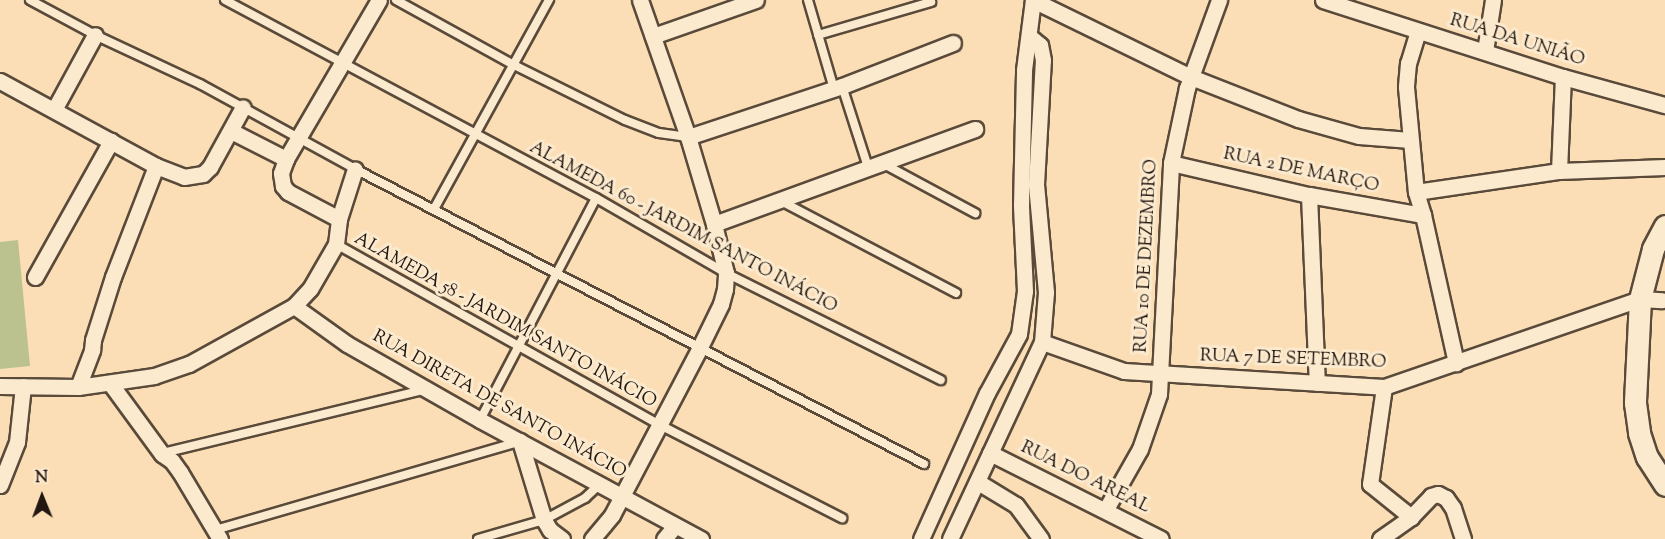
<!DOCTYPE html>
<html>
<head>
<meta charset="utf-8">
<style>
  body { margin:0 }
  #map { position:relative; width:1665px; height:539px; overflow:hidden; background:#fbdeb5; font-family:"Sorts Mill Goudy",serif }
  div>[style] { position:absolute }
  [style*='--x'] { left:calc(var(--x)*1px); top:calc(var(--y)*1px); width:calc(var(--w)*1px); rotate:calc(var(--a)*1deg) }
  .green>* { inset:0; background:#bbc290 }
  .roads { filter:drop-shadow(2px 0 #594a3a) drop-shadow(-2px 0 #594a3a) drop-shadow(0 2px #594a3a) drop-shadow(0 -2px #594a3a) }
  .lane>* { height:8px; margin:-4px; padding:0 4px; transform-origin:4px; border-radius:4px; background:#fceacf }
  .street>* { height:15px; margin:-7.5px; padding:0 7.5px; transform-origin:7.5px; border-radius:7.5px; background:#fceacf }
  .secondary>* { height:21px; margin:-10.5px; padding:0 10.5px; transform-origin:10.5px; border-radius:10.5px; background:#fceacf }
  span { translate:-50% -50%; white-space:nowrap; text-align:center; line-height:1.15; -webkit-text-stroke:6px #fceacf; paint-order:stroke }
  .street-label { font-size:18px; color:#231811 }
  .north { position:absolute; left:12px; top:467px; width:60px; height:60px; -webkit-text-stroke:4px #fceacf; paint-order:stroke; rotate:359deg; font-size:16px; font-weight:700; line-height:24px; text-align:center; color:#231811 }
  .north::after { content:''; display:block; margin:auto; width:21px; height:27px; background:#231811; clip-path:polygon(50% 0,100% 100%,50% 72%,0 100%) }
</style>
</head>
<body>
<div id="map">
  <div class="green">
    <div style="clip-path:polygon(18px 240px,30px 366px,0 369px,0 242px)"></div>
  </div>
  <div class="roads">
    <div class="lane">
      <div style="--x:30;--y:0;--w:74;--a:28.3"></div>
      <div style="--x:95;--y:35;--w:116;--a:25"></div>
      <div style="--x:200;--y:84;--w:177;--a:28.7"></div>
      <div style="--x:355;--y:169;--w:641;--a:27.4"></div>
      <div style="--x:225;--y:0;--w:421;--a:28.1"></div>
      <div style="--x:596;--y:198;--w:150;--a:30"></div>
      <div style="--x:726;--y:273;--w:240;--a:26.5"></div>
      <div style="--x:396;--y:0;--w:132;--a:28.9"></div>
      <div style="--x:512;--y:64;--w:126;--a:26.4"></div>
      <div style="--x:625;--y:120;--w:36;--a:21"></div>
      <div style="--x:659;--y:133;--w:29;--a:8"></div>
      <div style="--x:808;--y:0;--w:93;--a:73.7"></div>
      <div style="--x:818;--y:35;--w:118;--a:-16.3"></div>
      <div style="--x:842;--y:86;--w:85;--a:72.2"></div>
      <div style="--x:882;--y:163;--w:106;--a:28.3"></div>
      <div style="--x:779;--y:200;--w:200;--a:27.7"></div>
      <div style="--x:434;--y:209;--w:239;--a:-61.2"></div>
      <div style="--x:336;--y:244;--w:369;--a:29.2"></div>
      <div style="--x:658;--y:424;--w:207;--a:27.1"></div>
      <div style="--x:480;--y:420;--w:250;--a:-62.4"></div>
      <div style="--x:163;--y:453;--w:268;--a:-13.6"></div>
      <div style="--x:215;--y:530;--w:316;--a:-16.2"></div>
      <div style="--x:478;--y:539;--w:69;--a:-16.1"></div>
      <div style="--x:544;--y:520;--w:47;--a:-28.2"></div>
      <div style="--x:585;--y:498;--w:19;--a:-43"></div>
    </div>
    <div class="street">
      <div style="--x:1033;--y:0;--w:176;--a:26"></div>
      <div style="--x:1191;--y:77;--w:115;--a:21.4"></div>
      <div style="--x:1298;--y:119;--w:63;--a:15.6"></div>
      <div style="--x:1359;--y:136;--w:51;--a:4.5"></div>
      <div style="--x:1323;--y:0;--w:252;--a:17.8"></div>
      <div style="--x:1563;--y:77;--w:106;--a:15.4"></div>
      <div style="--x:1418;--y:31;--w:34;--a:107"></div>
      <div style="--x:1408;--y:63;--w:24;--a:95"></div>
      <div style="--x:1406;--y:87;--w:105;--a:84.6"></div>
      <div style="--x:1416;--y:192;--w:24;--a:73"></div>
      <div style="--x:1423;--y:215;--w:152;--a:77.4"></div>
      <div style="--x:653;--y:36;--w:109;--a:-19.3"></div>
      <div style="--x:1485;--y:51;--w:52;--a:-81.1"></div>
      <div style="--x:0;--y:81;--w:178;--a:28.6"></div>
      <div style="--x:55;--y:108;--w:83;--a:-61.3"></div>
      <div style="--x:231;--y:131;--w:62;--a:27"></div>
      <div style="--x:688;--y:137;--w:162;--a:-18.3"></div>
      <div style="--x:842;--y:86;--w:119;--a:-21.2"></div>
      <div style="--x:1171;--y:163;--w:142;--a:13.1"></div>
      <div style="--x:1309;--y:195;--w:116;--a:10"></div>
      <div style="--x:1559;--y:171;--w:94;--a:-87.6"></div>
      <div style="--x:1416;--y:192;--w:145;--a:-8.4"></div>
      <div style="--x:1559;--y:171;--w:106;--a:-2.2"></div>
      <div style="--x:1309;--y:195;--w:188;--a:87.6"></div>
      <div style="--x:339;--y:219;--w:58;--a:-152.1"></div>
      <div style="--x:288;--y:192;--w:8;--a:-130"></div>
      <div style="--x:283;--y:186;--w:13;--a:-99"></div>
      <div style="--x:281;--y:173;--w:15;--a:-70"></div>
      <div style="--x:286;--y:159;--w:184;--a:-59.7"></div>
      <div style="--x:714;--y:224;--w:278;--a:-20"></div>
      <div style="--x:35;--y:277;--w:156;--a:-60.8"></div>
      <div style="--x:294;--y:306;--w:65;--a:35.6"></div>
      <div style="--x:347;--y:344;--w:153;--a:29.7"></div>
      <div style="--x:480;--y:420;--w:251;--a:28.3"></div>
      <div style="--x:1042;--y:342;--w:87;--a:19.5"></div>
      <div style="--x:1124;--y:371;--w:260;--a:3.5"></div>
      <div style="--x:1384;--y:387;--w:271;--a:-19"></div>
      <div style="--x:1640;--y:299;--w:22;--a:3"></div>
      <div style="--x:110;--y:383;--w:88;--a:53.8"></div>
      <div style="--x:162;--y:454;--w:12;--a:35"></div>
      <div style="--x:172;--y:461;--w:14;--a:54"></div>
      <div style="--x:180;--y:472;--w:78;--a:59.2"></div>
      <div style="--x:0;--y:386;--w:78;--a:0.7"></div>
      <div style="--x:78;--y:387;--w:77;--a:-8.2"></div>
      <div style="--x:154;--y:376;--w:37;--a:-19"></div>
      <div style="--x:189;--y:364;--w:120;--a:-28.9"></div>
      <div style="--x:294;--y:306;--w:23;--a:-47"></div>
      <div style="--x:310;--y:289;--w:52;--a:-60"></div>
      <div style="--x:336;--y:244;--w:25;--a:-83"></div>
      <div style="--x:339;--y:219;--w:52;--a:-72.3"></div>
      <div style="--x:78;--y:387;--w:40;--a:-69"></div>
      <div style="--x:92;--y:350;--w:10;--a:-84"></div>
      <div style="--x:93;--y:340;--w:66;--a:-72.4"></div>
      <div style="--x:113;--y:277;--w:119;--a:-68.8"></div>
      <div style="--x:156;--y:166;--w:30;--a:21"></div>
      <div style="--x:184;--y:177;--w:19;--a:-9"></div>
      <div style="--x:203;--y:174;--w:10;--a:-45"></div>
      <div style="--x:210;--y:167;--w:68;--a:-61.2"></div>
      <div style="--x:1384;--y:387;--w:98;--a:98.2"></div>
      <div style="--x:1370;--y:484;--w:53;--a:38.8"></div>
      <div style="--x:520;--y:441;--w:83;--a:73.1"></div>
      <div style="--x:544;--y:520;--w:12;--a:59"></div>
      <div style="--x:550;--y:530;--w:15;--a:37"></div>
      <div style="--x:990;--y:453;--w:191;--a:26.7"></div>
      <div style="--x:978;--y:482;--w:44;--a:31.2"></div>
      <div style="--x:1016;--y:505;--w:42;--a:53.7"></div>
      <div style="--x:0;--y:485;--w:46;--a:-68.4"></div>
      <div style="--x:17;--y:442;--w:56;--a:-83.9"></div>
      <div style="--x:1106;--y:509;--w:69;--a:-60.5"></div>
      <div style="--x:1140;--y:449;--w:58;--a:-70.9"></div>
      <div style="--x:1159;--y:394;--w:231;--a:-87"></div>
      <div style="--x:1171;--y:163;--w:77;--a:-78"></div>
      <div style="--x:1187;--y:88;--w:94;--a:-70"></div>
      <div style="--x:592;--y:539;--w:31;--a:-50"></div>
      <div style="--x:612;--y:515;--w:187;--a:-62.3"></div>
      <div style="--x:699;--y:349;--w:50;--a:-63.9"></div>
      <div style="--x:721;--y:304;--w:16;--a:-75"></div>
      <div style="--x:725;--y:289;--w:16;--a:-86"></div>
      <div style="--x:726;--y:273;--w:50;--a:-103.8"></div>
      <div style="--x:714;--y:224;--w:91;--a:-106.6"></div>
      <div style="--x:688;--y:137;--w:145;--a:-109.3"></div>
      <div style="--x:664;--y:539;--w:17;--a:-50"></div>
      <div style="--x:921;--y:539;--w:160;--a:-65.7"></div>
      <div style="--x:987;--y:393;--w:67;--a:-61.5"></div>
      <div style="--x:1019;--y:334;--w:43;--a:-82.1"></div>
      <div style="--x:1025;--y:291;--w:86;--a:-92.7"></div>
      <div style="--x:1021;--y:205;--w:135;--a:-88.7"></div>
      <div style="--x:1024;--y:70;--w:71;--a:-82.7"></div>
      <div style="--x:950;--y:539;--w:217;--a:-65"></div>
      <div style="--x:1042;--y:342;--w:50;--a:-85.4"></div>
      <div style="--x:1046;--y:292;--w:108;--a:-95.3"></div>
      <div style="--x:1036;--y:184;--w:124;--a:-86.8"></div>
      <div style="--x:1043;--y:60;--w:15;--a:-101"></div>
      <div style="--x:1040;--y:45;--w:14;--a:-141"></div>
      <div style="--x:1380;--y:539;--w:38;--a:-35"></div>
      <div style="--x:1411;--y:517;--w:29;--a:-46"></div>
      <div style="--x:1431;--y:496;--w:7;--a:-16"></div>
      <div style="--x:1438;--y:494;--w:9;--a:27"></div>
      <div style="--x:1446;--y:498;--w:12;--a:55"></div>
      <div style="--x:1453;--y:508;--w:33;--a:72"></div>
    </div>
    <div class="secondary">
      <div style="--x:1665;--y:226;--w:26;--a:118"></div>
      <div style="--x:1653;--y:249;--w:52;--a:104.6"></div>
      <div style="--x:1640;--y:299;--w:104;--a:92.8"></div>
      <div style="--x:1635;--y:403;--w:30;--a:82"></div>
      <div style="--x:1639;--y:433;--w:25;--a:72"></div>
      <div style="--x:1647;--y:457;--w:33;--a:57"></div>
    </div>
  </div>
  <div class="street-label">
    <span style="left:1517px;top:41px;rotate:17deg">RUA DA UNIÃO</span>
    <span style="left:1301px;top:171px;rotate:12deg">RUA 2 DE MARÇO</span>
    <span style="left:683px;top:228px;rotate:28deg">ALAMEDA 60 - JARDIM SANTO INÁCIO</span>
    <span style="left:1147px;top:256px;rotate:-87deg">RUA 10 DE DEZEMBRO</span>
    <span style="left:505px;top:321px;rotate:29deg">ALAMEDA 58 - JARDIM SANTO INÁCIO</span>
    <span style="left:1293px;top:360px;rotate:2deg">RUA 7 DE SETEMBRO</span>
    <span style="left:499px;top:405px;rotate:29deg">RUA DIRETA DE SANTO INÁCIO</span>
    <span style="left:1085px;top:478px;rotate:26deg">RUA DO AREAL</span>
  </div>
  <div class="north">N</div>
</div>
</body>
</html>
